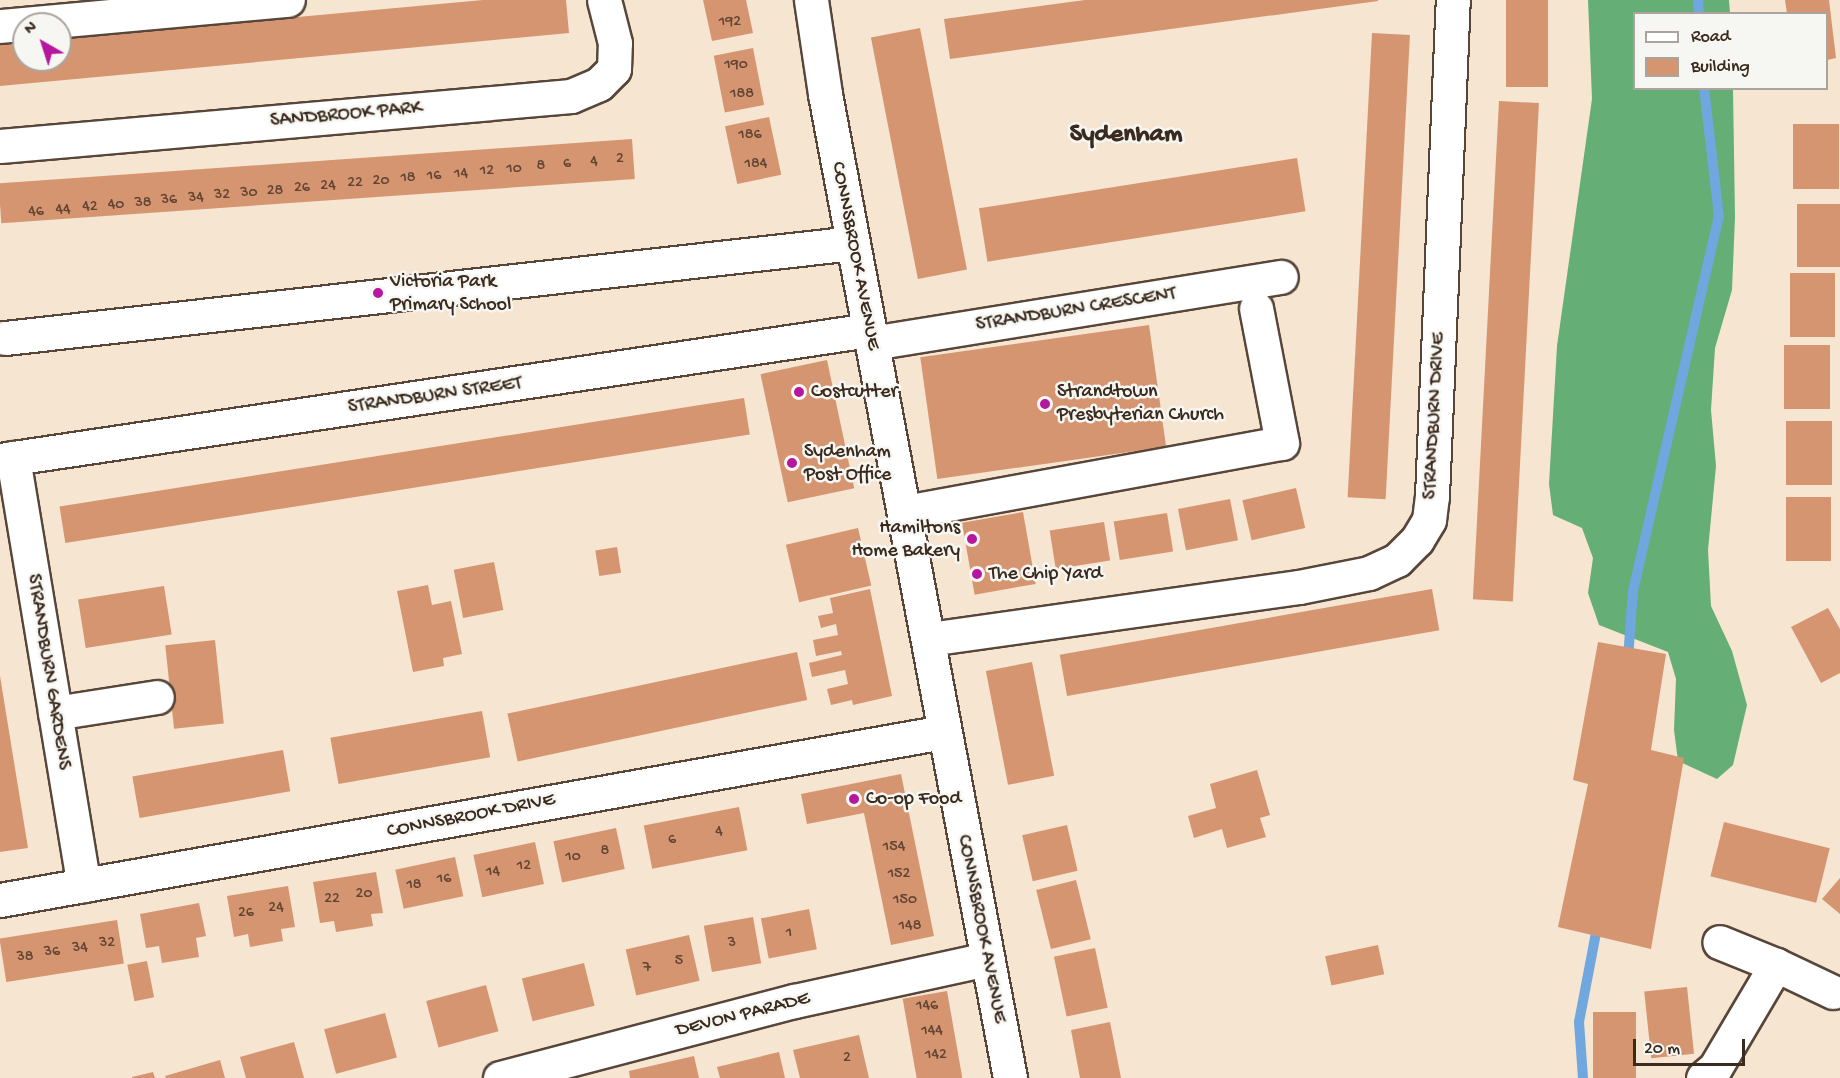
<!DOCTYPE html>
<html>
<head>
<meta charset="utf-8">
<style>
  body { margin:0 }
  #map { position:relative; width:1840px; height:1078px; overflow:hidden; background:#f5e5d1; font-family:"Gochi Hand",sans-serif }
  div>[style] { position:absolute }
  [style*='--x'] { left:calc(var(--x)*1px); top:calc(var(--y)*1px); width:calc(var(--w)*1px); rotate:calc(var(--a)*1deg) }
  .forest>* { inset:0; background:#65ae76 }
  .stream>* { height:10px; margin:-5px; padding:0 5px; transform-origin:5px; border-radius:5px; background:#6fa7de }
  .building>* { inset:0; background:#d69571; transform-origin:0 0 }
  .roads { filter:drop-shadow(2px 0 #574639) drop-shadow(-2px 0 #574639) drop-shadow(0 2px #574639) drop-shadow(0 -2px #574639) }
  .minor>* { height:33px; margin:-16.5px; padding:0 16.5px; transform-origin:16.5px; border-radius:16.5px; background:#fff }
  .dots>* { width:16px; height:16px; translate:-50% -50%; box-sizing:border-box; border:3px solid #f6f6f2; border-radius:50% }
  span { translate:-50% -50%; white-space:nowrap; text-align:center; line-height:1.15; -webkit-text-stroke:5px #f6f6f2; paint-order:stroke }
  .number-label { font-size:16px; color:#624533 }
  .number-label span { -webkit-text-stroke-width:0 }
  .street-label { font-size:20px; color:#3b2a1e }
  .poi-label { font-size:20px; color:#3b2a1e }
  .left { translate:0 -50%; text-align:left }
  .right { translate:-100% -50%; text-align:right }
  .district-label { font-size:26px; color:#3b2a1e; font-weight:700 }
  .legend { position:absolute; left:1633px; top:12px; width:195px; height:78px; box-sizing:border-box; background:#f6f6f2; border:2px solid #aba49d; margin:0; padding:8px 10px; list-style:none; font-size:18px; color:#3b2a1e }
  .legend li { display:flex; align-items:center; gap:12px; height:30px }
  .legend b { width:30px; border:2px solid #aba49d }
  .north { position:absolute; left:12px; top:12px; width:60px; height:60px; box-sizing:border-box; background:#f6f6f2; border:2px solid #aba49d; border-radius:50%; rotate:321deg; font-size:16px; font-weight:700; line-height:24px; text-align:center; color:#3b2a1e }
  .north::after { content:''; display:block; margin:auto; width:21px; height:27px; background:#b5179e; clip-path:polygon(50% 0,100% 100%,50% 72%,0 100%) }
  .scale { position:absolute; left:1633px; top:1039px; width:112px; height:27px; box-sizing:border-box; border:3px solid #3b2a1e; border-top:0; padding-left:8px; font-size:18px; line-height:21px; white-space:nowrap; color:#3b2a1e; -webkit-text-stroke:4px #f6f6f2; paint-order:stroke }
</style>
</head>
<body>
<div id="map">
  <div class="forest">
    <div style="clip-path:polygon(1588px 0,1729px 0,1730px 13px,1634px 14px,1634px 88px,1733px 89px,1735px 217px,1732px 290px,1715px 348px,1711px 410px,1716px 466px,1708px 550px,1711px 606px,1732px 651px,1747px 705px,1733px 765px,1717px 779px,1678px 761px,1674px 730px,1676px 679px,1668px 652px,1599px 625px,1588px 593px,1593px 558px,1582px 528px,1553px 515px,1549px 484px,1557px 346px,1592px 99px)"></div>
  </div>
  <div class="stream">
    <div style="--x:1698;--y:0;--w:14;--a:86"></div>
    <div style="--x:1628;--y:659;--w:68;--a:-85.8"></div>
    <div style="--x:1633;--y:591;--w:384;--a:-77.1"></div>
    <div style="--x:1719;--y:217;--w:130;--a:-96.6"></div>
    <div style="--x:1583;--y:1078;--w:56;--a:-94.1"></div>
    <div style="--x:1579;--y:1022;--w:102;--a:-79.2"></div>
  </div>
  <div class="building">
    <div style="clip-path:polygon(483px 0,566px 0,569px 33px,0 86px,0 45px,24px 43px,24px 60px,60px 60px,60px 39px)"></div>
    <div style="clip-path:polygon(703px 0,746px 0,753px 33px,712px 41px)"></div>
    <div style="clip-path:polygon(1085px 0,1378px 0,1378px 1px,950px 59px,944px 19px)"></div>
    <div style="left:1506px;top:0;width:42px;height:87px"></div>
    <div style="clip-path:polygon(1785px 0,1829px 0,1836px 58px,1827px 60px,1827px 14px,1787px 14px)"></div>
    <div style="left:920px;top:28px;width:246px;height:50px;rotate:79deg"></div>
    <div style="left:1372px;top:33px;width:38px;height:465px;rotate:3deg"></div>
    <div style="left:753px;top:48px;width:58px;height:40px;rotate:79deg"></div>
    <div style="left:1499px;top:101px;width:40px;height:499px;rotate:3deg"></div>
    <div style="left:769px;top:117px;width:59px;height:45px;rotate:78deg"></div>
    <div style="left:1839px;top:124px;width:65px;height:46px;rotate:90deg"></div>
    <div style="left:632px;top:139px;width:40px;height:635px;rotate:86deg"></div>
    <div style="left:1297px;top:158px;width:54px;height:322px;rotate:81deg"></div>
    <div style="left:1797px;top:204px;width:43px;height:63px"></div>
    <div style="left:1790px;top:273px;width:45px;height:64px"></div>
    <div style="left:1149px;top:325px;width:123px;height:231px;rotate:82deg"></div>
    <div style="left:1784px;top:345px;width:46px;height:64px"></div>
    <div style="left:827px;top:360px;width:131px;height:68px;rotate:78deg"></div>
    <div style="left:744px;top:398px;width:37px;height:693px;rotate:81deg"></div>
    <div style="left:1786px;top:421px;width:46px;height:64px"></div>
    <div style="left:1296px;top:488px;width:41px;height:55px;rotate:77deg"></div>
    <div style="left:1786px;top:497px;width:45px;height:64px"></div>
    <div style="left:1230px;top:499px;width:42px;height:53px;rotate:79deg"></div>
    <div style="left:1023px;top:512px;width:73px;height:62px;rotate:80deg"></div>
    <div style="left:1167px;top:513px;width:39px;height:54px;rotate:81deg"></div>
    <div style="left:1104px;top:522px;width:39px;height:55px;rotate:81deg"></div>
    <div style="left:858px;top:528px;width:59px;height:74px;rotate:77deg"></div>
    <div style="left:617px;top:547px;width:26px;height:22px;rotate:81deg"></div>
    <div style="left:494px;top:562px;width:49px;height:41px;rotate:79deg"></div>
    <div style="clip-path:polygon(428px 585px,432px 605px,451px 601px,462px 654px,443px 658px,444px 666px,413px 672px,397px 591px)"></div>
    <div style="left:164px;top:586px;width:49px;height:87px;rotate:81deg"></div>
    <div style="clip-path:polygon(870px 589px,892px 696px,853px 705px,852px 700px,831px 705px,827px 689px,848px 684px,845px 670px,812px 677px,809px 663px,842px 655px,841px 651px,816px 656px,813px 640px,838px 635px,836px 624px,821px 628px,818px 616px,833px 613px,830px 598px)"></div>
    <div style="left:1432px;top:589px;width:42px;height:378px;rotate:80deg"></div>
    <div style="clip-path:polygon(1828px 608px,1840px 629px,1840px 673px,1821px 683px,1791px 627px)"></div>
    <div style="left:215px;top:640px;width:84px;height:50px;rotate:84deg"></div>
    <div style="clip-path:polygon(1598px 642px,1666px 654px,1651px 750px,1684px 758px,1651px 949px,1558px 927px,1588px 784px,1573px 780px)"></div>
    <div style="left:797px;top:652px;width:49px;height:296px;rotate:78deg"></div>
    <div style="left:1032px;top:662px;width:116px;height:47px;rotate:79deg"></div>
    <div style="clip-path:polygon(0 676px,28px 848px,0 852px)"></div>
    <div style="left:482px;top:711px;width:47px;height:154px;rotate:80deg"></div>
    <div style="left:283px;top:750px;width:42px;height:153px;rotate:80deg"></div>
    <div style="clip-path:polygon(1257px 770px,1270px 815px,1260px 818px,1266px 837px,1227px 848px,1222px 829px,1194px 838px,1188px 816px,1216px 808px,1210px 784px)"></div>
    <div style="clip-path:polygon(901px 774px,934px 936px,891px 945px,864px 813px,807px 824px,801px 794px)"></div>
    <div style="left:739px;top:807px;width:44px;height:97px;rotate:79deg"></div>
    <div style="left:1724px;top:822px;width:109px;height:56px;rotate:14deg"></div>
    <div style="left:1067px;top:825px;width:47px;height:46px;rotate:77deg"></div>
    <div style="left:616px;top:828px;width:42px;height:64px;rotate:78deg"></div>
    <div style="left:535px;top:842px;width:43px;height:63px;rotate:78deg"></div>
    <div style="left:455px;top:857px;width:40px;height:61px;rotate:78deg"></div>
    <div style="clip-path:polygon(376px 872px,383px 913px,371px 914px,373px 926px,336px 932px,334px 921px,320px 923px,313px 882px)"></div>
    <div style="clip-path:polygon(1840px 878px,1840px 914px,1822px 899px)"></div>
    <div style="left:1076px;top:880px;width:61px;height:41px;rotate:76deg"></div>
    <div style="clip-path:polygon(288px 886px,295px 927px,281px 929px,283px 941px,250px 947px,248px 934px,234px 937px,227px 896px)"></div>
    <div style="clip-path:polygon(199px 903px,206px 936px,196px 938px,199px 957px,162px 963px,159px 946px,146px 948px,140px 914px)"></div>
    <div style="left:809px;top:909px;width:41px;height:49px;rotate:79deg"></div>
    <div style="left:753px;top:917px;width:47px;height:50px;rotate:80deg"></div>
    <div style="left:117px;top:920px;width:44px;height:119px;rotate:81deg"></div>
    <div style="left:689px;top:935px;width:47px;height:65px;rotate:77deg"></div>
    <div style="left:1378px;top:945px;width:30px;height:54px;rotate:78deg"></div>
    <div style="left:1095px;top:948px;width:61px;height:42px;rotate:78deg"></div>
    <div style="left:147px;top:961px;width:37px;height:20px;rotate:79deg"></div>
    <div style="left:584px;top:963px;width:44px;height:64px;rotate:76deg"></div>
    <div style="left:486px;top:985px;width:48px;height:62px;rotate:75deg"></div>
    <div style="left:1687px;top:987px;width:67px;height:43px;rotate:84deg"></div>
    <div style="left:947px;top:991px;width:88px;height:45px;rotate:80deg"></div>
    <div style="left:1593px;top:1012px;width:43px;height:66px"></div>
    <div style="left:385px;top:1013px;width:46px;height:63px;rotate:75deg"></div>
    <div style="clip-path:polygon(1110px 1022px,1121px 1078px,1080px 1078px,1071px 1030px)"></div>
    <div style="clip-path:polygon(859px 1035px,869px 1078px,800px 1078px,793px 1050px)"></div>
    <div style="clip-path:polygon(294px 1042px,304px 1078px,246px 1078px,240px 1057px)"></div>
    <div style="clip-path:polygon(779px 1052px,785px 1078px,720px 1078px,717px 1067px)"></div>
    <div style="clip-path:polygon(694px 1056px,699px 1078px,630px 1078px,629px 1071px)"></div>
    <div style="clip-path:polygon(220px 1060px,225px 1078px,166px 1078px,165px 1076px)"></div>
    <div style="clip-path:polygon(153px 1072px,155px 1078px,132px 1078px,132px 1077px)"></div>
  </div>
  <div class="roads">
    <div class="minor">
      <div style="--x:811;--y:0;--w:95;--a:81.5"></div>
      <div style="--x:825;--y:94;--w:1001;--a:79.35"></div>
      <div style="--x:0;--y:26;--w:289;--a:-5.2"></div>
      <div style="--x:0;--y:146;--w:573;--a:-5"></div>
      <div style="--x:571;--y:96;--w:30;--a:-23"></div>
      <div style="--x:599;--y:84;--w:21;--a:-45"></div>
      <div style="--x:614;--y:69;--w:26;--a:-88"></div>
      <div style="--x:615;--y:43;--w:44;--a:-104.3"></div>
      <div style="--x:5;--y:338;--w:853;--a:-6.39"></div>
      <div style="--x:872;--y:343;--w:414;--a:-9.2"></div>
      <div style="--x:13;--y:458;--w:433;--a:80.6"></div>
      <div style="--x:0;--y:460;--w:879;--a:-8.51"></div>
      <div style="--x:905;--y:512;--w:383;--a:-10.4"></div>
      <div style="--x:1282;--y:443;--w:137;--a:-100.9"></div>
      <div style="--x:929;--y:639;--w:374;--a:-8"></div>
      <div style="--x:1299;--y:587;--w:71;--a:-11.3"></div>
      <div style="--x:1369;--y:573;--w:31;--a:-25"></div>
      <div style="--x:1397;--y:560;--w:28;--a:-45"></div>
      <div style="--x:1417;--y:540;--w:23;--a:-59"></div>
      <div style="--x:1429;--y:520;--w:24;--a:-83"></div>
      <div style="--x:1432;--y:496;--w:496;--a:-87.6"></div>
      <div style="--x:55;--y:713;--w:103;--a:-8.9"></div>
      <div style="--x:0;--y:900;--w:958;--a:-10.1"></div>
      <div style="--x:1776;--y:965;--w:63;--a:25.3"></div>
      <div style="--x:500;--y:1078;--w:304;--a:-14.7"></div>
      <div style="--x:794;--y:1001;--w:198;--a:-12.3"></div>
      <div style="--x:1703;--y:1078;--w:16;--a:-40"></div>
      <div style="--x:1715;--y:1068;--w:120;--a:-59.4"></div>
      <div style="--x:1776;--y:965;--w:61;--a:-158"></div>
    </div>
  </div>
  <div class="dots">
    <div style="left:378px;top:293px;background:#b5179e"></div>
    <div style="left:799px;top:392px;background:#b5179e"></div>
    <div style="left:1045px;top:404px;background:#b5179e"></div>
    <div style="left:792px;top:463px;background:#b5179e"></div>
    <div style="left:972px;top:539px;background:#b5179e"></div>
    <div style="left:977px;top:574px;background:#b5179e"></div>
    <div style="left:854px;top:799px;background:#b5179e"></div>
  </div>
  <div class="number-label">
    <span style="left:730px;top:23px">192</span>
    <span style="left:736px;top:66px">190</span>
    <span style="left:742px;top:95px">188</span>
    <span style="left:750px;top:136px">186</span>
    <span style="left:620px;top:160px">2</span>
    <span style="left:594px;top:163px">4</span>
    <span style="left:567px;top:165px">6</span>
    <span style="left:756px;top:165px">184</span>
    <span style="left:541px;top:167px">8</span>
    <span style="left:514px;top:170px">10</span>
    <span style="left:487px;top:172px">12</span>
    <span style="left:461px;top:175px">14</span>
    <span style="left:434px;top:177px">16</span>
    <span style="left:408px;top:179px">18</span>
    <span style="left:381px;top:182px">20</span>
    <span style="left:355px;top:184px">22</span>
    <span style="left:328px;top:187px">24</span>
    <span style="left:302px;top:189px">26</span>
    <span style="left:275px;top:192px">28</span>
    <span style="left:249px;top:194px">30</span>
    <span style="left:222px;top:196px">32</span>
    <span style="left:196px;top:199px">34</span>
    <span style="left:169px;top:201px">36</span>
    <span style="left:143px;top:204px">38</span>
    <span style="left:116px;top:206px">40</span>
    <span style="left:90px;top:208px">42</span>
    <span style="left:63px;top:211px">44</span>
    <span style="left:36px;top:213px">46</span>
    <span style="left:719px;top:833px">4</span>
    <span style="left:672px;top:841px">6</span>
    <span style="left:894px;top:848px">154</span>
    <span style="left:605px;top:852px">8</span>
    <span style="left:573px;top:858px">10</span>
    <span style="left:524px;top:867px">12</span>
    <span style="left:493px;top:873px">14</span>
    <span style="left:899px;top:875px">152</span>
    <span style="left:444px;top:880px">16</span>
    <span style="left:414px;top:886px">18</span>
    <span style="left:364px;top:895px">20</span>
    <span style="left:332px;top:900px">22</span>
    <span style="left:905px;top:901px">150</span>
    <span style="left:276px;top:909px">24</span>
    <span style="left:246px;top:914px">26</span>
    <span style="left:910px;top:927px">148</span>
    <span style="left:789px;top:934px">1</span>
    <span style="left:107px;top:944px">32</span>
    <span style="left:732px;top:944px">3</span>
    <span style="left:80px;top:949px">34</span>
    <span style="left:52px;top:953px">36</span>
    <span style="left:25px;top:958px">38</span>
    <span style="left:679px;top:962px">5</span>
    <span style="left:647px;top:969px">7</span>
    <span style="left:927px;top:1007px">146</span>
    <span style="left:932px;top:1032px">144</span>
    <span style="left:936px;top:1056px">142</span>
    <span style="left:847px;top:1059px">2</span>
  </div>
  <div class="street-label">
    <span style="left:346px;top:115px;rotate:-5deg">SANDBROOK PARK</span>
    <span style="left:855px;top:256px;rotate:79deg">CONNSBROOK AVENUE</span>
    <span style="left:1076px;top:310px;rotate:-9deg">STRANDBURN CRESCENT</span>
    <span style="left:435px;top:396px;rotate:-8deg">STRANDBURN STREET</span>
    <span style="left:1435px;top:416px;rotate:-87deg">STRANDBURN DRIVE</span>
    <span style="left:48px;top:672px;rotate:81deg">STRANDBURN GARDENS</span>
    <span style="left:471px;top:816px;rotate:-11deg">CONNSBROOK DRIVE</span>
    <span style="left:981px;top:929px;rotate:79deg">CONNSBROOK AVENUE</span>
    <span style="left:743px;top:1015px;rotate:-14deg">DEVON PARADE</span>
  </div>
  <div class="poi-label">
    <span class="left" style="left:390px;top:294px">Victoria Park<br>Primary School</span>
    <span class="left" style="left:811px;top:392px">Costcutter</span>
    <span class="left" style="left:1057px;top:404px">Strandtown<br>Presbyterian Church</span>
    <span class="left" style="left:804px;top:464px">Sydenham<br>Post Office</span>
    <span class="right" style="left:960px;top:540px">Hamiltons<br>Home Bakery</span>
    <span class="left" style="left:989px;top:574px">The Chip Yard</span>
    <span class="left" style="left:866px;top:799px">Co-op Food</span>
  </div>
  <div class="district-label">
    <span style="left:1126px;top:136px">Sydenham</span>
  </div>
  <ul class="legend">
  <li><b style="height:8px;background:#fff"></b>Road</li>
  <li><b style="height:16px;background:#d69571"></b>Building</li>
  </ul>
  <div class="north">N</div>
  <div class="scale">20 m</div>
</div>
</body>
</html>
